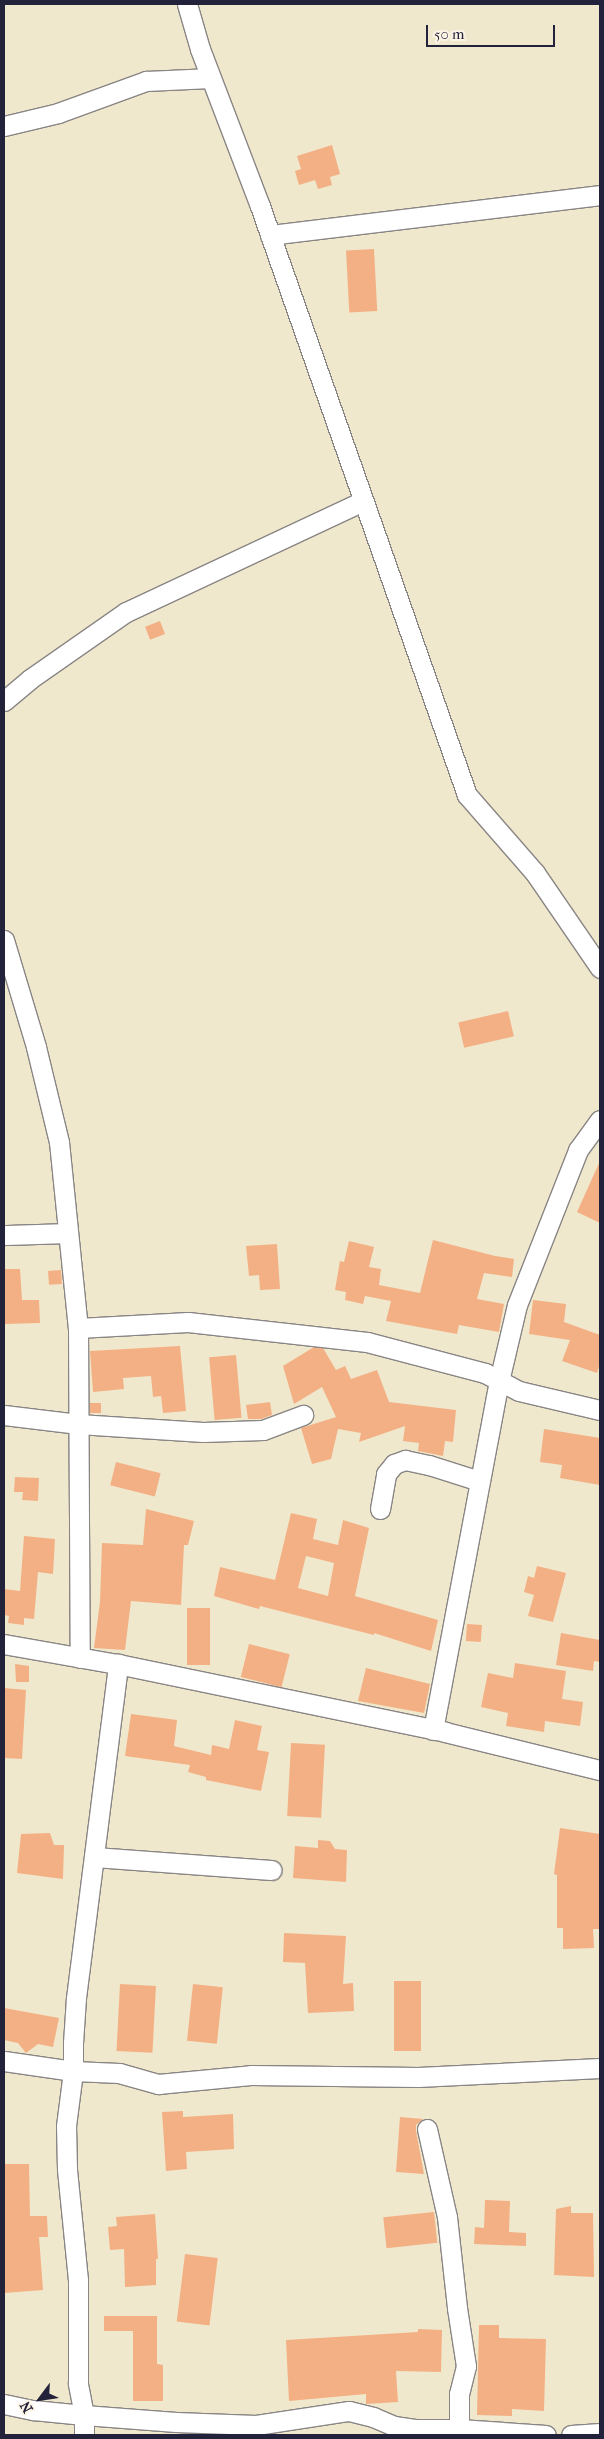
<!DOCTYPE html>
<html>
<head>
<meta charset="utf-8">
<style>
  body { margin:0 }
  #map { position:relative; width:604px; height:2439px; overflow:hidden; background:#f0e8cc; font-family:"IM FELL French Canon",serif }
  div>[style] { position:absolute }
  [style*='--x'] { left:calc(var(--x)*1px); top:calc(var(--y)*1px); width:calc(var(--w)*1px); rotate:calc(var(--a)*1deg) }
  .building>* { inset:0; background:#f3b085; transform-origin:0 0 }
  .roads { filter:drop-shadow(1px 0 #898584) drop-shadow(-1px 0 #898584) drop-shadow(0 1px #898584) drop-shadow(0 -1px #898584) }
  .minor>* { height:19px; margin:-9.5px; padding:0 9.5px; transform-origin:9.5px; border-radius:9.5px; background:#fff }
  span { translate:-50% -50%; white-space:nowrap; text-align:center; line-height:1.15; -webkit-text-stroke:5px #fcf5e5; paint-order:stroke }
  .frame { position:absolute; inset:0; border:5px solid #22223b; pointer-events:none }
  .north { position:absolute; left:15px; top:2374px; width:50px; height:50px; -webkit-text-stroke:4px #fcf5e5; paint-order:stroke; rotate:239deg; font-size:14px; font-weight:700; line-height:20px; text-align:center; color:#22223b }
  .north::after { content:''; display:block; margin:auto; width:18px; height:22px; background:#22223b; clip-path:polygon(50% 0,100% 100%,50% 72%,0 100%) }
  .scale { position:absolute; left:426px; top:25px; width:129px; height:22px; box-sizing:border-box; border:2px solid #22223b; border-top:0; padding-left:6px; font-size:15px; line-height:18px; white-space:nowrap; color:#22223b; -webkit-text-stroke:4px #fcf5e5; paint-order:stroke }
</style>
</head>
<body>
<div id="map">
  <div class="building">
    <div style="clip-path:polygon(332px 145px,340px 174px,330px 177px,332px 185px,318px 189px,315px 180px,299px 185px,295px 171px,301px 169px,297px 156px)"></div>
    <div style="left:374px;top:249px;width:62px;height:28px;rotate:87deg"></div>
    <div style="left:160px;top:621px;width:14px;height:16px;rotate:69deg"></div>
    <div style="left:508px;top:1011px;width:26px;height:51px;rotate:77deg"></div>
    <div style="clip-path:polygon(600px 1161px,600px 1223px,577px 1212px)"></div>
    <div style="clip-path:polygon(433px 1240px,495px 1256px,514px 1259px,512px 1277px,484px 1273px,477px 1299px,504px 1304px,499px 1332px,459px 1325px,457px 1334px,386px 1321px,391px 1301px,365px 1296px,363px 1304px,345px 1300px,346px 1292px,335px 1290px,340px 1261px,344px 1262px,349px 1241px,374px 1247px,369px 1267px,381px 1269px,379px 1285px,420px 1293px)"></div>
    <div style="clip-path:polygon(277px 1244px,280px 1289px,260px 1290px,259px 1275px,249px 1276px,246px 1246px)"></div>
    <div style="clip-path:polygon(4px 1269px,20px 1269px,22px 1300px,39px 1300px,40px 1323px,4px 1324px)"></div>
    <div style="left:61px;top:1270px;width:14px;height:13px;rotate:86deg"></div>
    <div style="clip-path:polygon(533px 1300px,566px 1304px,564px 1322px,600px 1335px,600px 1363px,597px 1373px,562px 1361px,570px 1340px,529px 1334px)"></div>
    <div style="clip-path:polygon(180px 1346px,186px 1411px,163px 1413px,161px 1396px,153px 1397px,151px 1376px,123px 1378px,124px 1389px,93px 1392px,90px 1351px)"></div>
    <div style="clip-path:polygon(314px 1347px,323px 1348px,336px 1370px,345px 1366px,351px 1379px,377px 1370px,389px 1402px,456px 1410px,453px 1442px,445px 1441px,443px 1456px,418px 1451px,419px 1443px,403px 1441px,405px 1426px,359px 1442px,361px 1433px,338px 1429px,331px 1459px,312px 1464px,301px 1428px,336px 1417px,322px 1387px,294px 1404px,283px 1366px)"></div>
    <div style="left:236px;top:1355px;width:63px;height:27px;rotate:85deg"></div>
    <div style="clip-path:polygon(270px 1402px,272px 1415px,261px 1419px,248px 1419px,246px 1405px)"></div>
    <div style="left:90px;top:1403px;width:11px;height:10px"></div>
    <div style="clip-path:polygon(544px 1429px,600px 1438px,600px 1485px,560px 1478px,562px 1465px,540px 1462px)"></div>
    <div style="left:116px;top:1462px;width:46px;height:24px;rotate:14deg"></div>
    <div style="clip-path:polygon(15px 1477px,39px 1478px,38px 1501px,22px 1500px,23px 1492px,14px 1492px)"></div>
    <div style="clip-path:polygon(146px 1509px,194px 1521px,188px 1545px,184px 1545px,181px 1605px,131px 1601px,125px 1650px,94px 1648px,100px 1602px,102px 1543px,143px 1545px)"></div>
    <div style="clip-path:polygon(evenodd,291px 1513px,317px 1519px,313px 1539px,338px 1545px,343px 1520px,369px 1528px,355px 1596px,438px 1620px,431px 1651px,374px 1633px,374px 1635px,260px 1606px,259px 1609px,214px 1596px,220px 1567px,275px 1580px,291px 1513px,306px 1556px,334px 1563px,328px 1596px,298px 1588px,306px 1556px)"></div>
    <div style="clip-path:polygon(24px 1536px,55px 1539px,53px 1574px,38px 1572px,34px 1619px,24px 1618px,24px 1625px,8px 1623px,9px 1616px,4px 1615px,4px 1589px,20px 1591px)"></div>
    <div style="clip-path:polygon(537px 1566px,566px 1573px,553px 1622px,528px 1616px,534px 1595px,524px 1592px,528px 1576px,534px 1578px)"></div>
    <div style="left:187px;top:1608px;width:23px;height:57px"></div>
    <div style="left:467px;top:1624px;width:15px;height:17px;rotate:4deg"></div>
    <div style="clip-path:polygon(561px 1633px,600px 1640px,600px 1662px,594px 1661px,593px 1671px,556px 1665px)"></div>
    <div style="left:249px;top:1644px;width:42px;height:34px;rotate:14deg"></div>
    <div style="clip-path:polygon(515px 1663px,566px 1671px,562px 1699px,583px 1702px,580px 1726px,545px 1721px,544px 1732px,506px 1726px,508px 1713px,481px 1707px,488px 1673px,513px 1678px)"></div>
    <div style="clip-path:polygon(15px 1664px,29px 1666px,29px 1682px,16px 1682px)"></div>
    <div style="clip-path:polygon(366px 1668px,430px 1684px,424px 1713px,358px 1701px)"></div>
    <div style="clip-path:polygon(4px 1688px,26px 1690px,22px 1759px,4px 1758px)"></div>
    <div style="clip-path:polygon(131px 1714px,177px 1720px,174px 1746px,211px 1755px,212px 1745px,229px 1749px,235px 1720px,262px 1726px,257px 1750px,269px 1752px,261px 1791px,206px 1780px,206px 1777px,188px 1772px,190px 1765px,125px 1756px)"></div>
    <div style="left:291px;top:1743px;width:34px;height:73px;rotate:3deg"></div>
    <div style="clip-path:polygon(560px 1828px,600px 1834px,600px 1929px,593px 1929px,594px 1948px,563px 1949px,563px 1928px,557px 1928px,557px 1875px,554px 1874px)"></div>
    <div style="clip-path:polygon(50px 1833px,54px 1845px,64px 1845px,63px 1879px,17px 1873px,21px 1834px)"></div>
    <div style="clip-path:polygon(318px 1840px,330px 1841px,335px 1849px,347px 1850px,346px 1882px,293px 1878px,295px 1846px,318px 1848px)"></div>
    <div style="clip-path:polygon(284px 1933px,346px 1936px,343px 1984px,353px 1983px,354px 2011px,308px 2013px,305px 1963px,283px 1962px)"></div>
    <div style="left:394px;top:1981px;width:27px;height:70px"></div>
    <div style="left:120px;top:1984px;width:36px;height:67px;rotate:3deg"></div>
    <div style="left:193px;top:1984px;width:30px;height:57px;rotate:6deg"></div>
    <div style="clip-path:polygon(4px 2008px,59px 2018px,53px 2047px,38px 2044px,26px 2053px,18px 2043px,4px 2040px)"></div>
    <div style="clip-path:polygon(183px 2111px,183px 2117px,233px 2114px,234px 2149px,186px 2152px,187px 2169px,166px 2171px,162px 2112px)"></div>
    <div style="clip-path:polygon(400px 2117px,423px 2119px,416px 2125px,416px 2131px,424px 2174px,396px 2172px)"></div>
    <div style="clip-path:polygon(4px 2164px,29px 2164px,30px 2216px,47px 2216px,48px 2237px,39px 2237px,43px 2290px,4px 2293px)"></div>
    <div style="clip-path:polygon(485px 2200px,510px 2201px,509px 2232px,526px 2233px,526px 2246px,474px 2244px,475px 2227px,484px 2228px)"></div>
    <div style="clip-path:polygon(571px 2206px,571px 2213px,593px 2213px,594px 2277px,554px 2275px,556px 2209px)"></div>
    <div style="left:434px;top:2212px;width:31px;height:51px;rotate:84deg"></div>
    <div style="clip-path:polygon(155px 2214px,158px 2259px,156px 2259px,156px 2285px,125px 2287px,124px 2249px,110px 2250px,108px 2227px,117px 2226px,116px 2217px)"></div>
    <div style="left:185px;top:2254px;width:33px;height:68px;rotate:7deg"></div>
    <div style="clip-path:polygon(104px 2316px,157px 2316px,157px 2364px,163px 2365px,163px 2401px,133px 2401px,133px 2331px,104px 2331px)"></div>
    <div style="clip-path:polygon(479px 2325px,499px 2325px,499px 2338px,546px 2339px,544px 2411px,512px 2409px,512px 2416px,477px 2415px)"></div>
    <div style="clip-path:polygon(418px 2329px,442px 2330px,441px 2372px,396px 2371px,398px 2402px,366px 2404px,366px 2394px,289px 2401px,286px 2340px,418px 2332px)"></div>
  </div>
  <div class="roads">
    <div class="minor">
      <div style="--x:187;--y:4;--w:47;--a:73.9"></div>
      <div style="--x:200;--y:49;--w:168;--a:69.1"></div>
      <div style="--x:260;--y:206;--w:624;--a:70.64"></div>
      <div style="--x:467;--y:795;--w:103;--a:48.9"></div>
      <div style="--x:535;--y:873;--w:115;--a:55.6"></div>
      <div style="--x:4;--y:126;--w:56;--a:-13.5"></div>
      <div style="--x:58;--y:113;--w:94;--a:-20"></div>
      <div style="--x:146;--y:81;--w:65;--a:-2.6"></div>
      <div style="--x:270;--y:235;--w:332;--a:-6.9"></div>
      <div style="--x:4;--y:701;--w:34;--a:-40"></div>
      <div style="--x:30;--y:679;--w:117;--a:-34.9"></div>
      <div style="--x:126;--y:612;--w:262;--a:-25.1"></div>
      <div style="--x:4;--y:940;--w:112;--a:73.3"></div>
      <div style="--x:36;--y:1047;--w:98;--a:76.4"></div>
      <div style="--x:59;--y:1142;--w:187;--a:84.2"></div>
      <div style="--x:78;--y:1328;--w:330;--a:89.7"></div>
      <div style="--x:4;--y:1235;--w:63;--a:-1.8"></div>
      <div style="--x:78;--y:1328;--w:110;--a:-3.1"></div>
      <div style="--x:188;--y:1322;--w:180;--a:6.4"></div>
      <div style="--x:367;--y:1342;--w:122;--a:14.7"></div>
      <div style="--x:485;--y:1373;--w:38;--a:28"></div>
      <div style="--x:519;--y:1391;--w:83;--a:13.2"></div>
      <div style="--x:4;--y:1415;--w:75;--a:6.9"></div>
      <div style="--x:78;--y:1424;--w:125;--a:3.7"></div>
      <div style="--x:203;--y:1432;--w:60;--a:-1.9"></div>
      <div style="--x:263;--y:1430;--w:43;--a:-20.6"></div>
      <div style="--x:380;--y:1509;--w:36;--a:-80"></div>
      <div style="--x:386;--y:1474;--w:13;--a:-51"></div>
      <div style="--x:394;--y:1464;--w:12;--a:-20"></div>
      <div style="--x:405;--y:1460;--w:25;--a:12"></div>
      <div style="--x:429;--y:1465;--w:52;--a:17.7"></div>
      <div style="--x:4;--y:1644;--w:116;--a:10"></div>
      <div style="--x:118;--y:1664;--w:334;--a:11.7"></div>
      <div style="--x:445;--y:1732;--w:160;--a:13.8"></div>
      <div style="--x:433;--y:1730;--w:355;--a:-79.3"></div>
      <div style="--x:499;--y:1381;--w:78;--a:-76.7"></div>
      <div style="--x:517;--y:1305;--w:167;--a:-68.5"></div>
      <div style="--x:578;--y:1150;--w:37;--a:-54"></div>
      <div style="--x:94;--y:1857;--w:178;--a:4.2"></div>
      <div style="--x:4;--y:2061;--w:70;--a:8.2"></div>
      <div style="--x:73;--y:2071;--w:46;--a:2.5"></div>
      <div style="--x:119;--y:2073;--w:41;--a:15.8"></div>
      <div style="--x:158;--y:2084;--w:93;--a:-5.5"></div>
      <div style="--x:251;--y:2075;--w:167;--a:0.7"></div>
      <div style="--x:418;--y:2077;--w:182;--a:-2.8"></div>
      <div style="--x:427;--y:2129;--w:90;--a:77.2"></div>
      <div style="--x:447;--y:2217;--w:92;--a:83.7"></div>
      <div style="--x:457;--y:2308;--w:59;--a:81.2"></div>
      <div style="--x:466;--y:2366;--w:29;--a:104"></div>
      <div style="--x:459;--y:2394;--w:41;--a:90"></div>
      <div style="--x:4;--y:2404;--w:30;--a:12"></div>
      <div style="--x:33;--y:2410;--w:51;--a:5.6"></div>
      <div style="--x:84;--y:2415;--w:92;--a:4.4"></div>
      <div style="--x:176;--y:2422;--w:80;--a:2.1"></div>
      <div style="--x:256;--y:2425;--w:94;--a:-8.6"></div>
      <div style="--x:349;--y:2411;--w:25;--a:14"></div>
      <div style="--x:373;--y:2417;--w:23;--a:23"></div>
      <div style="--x:394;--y:2426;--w:21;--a:8"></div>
      <div style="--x:415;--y:2429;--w:44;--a:0"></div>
      <div style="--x:459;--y:2429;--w:87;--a:3.9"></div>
      <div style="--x:84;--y:2435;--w:20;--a:-90"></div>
      <div style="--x:84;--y:2415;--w:33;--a:-101"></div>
      <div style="--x:78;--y:2383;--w:103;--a:-90"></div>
      <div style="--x:78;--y:2280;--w:112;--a:-95.7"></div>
      <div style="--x:67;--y:2169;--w:43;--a:-91.3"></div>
      <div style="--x:66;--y:2126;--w:55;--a:-82.7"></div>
      <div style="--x:73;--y:2071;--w:28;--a:-90"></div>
      <div style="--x:73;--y:2043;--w:45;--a:-86.2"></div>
      <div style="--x:76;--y:1998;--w:337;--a:-82.8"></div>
      <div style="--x:571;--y:2435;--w:29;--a:-4"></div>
    </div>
  </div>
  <div class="frame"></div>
  <div class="north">N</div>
  <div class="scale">50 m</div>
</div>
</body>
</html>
